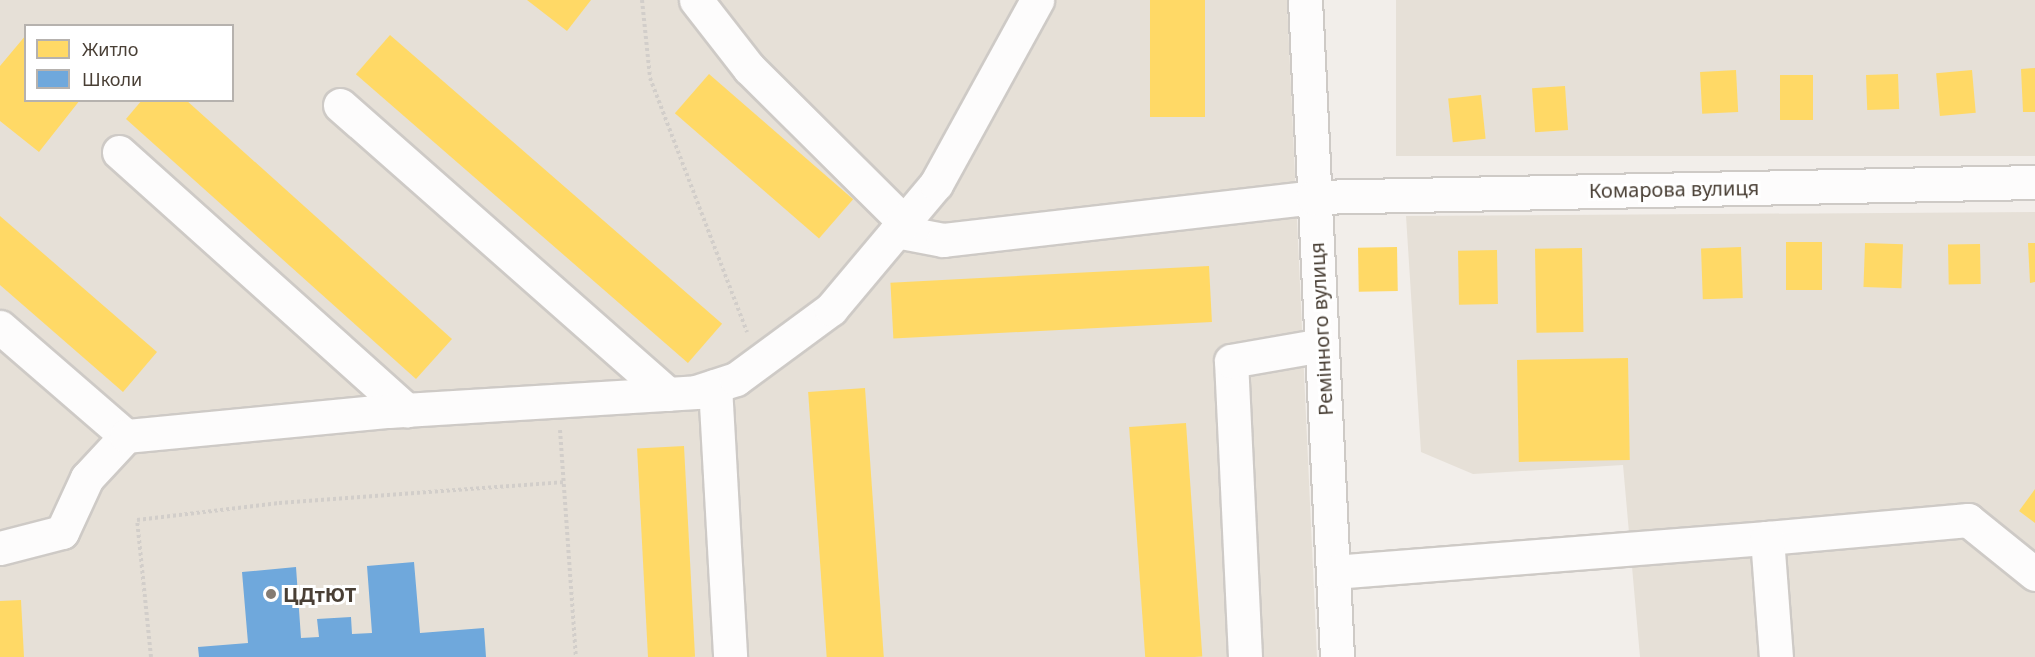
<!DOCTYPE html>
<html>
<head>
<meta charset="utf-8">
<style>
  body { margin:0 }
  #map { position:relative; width:2035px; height:657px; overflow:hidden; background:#f2eeea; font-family:"Noto Sans",sans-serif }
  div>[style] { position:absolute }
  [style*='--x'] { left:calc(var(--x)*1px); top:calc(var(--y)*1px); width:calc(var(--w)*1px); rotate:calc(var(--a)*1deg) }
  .residential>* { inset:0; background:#e6e0d7; transform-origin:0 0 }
  .homes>* { inset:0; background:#ffd966; transform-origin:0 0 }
  .schools>* { inset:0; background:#6fa8dc }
  .path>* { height:4px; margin-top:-2px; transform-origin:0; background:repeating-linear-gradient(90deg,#d2ceca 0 3px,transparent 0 6px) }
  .roads { filter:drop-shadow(2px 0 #cecac6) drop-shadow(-2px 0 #cecac6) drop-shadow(0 2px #cecac6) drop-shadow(0 -2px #cecac6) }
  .minor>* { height:33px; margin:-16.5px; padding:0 16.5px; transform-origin:16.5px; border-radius:16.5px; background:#fdfcfc }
  .dots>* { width:16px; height:16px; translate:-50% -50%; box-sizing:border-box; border:3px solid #fff; border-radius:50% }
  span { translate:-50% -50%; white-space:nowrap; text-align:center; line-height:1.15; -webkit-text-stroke:6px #fff; paint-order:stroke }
  .street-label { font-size:20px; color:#493f35 }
  .poi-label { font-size:20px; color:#493f35; font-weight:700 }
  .left { translate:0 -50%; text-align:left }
  .legend { position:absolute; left:24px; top:24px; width:210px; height:78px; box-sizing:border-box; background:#fff; border:2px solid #b6b2ae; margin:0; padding:8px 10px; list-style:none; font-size:18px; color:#493f35 }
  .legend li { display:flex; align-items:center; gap:12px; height:30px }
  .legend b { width:30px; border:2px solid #b6b2ae }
</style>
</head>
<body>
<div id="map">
  <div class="residential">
    <div style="clip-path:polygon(evenodd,0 0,1287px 0,1317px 657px,0 657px,0 0,26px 26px,232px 26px,232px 100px,26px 100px,26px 26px)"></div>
    <div style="left:1396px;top:0;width:639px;height:156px"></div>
    <div style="clip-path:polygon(2035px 212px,2035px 657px,1640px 657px,1623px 465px,1473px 474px,1421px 452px,1406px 216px)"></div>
  </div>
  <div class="homes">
    <div style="clip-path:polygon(527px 0,591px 0,567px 31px)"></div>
    <div style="left:1150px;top:0;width:55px;height:117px"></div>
    <div style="clip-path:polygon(26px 35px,26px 100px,80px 100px,39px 152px,0 121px,0 66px)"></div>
    <div style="left:390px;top:35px;width:440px;height:52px;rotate:41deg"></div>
    <div style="clip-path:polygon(2035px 68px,2035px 112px,2023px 112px,2021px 69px)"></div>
    <div style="left:1736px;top:70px;width:42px;height:36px;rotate:87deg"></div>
    <div style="left:1972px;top:70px;width:43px;height:36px;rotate:85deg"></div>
    <div style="left:709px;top:74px;width:191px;height:52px;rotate:41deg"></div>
    <div style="left:1898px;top:74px;width:35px;height:32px;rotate:88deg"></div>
    <div style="left:1780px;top:75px;width:33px;height:45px"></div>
    <div style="left:1565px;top:86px;width:44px;height:33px;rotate:86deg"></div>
    <div style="left:1481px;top:95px;width:44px;height:33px;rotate:84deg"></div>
    <div style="clip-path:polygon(142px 100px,186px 100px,452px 339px,416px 379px,126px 119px)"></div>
    <div style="clip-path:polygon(0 216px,157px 352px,123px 392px,0 285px)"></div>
    <div style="left:1786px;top:242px;width:36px;height:48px"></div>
    <div style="left:1865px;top:243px;width:38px;height:44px;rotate:2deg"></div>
    <div style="clip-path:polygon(2028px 243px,2035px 243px,2035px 282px,2030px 283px)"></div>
    <div style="left:1980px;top:244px;width:40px;height:32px;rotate:89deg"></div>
    <div style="left:1397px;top:247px;width:44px;height:39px;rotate:89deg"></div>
    <div style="left:1741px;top:247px;width:51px;height:40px;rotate:88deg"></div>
    <div style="left:1582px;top:248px;width:84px;height:47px;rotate:89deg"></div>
    <div style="left:1497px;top:250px;width:54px;height:39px;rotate:89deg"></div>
    <div style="left:1209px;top:266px;width:56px;height:319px;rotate:87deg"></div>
    <div style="left:1628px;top:358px;width:102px;height:111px;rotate:89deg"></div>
    <div style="left:865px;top:388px;width:270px;height:57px;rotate:86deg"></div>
    <div style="left:1186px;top:423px;width:234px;height:57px;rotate:86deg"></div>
    <div style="left:684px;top:446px;width:211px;height:47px;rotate:87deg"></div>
    <div style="clip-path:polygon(2035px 489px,2035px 523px,2019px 511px)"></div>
    <div style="clip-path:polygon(21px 600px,24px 657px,0 657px,0 601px)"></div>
  </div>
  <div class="schools">
    <div style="clip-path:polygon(414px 562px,420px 633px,484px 628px,486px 657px,199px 657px,198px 647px,248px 643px,242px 572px,296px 567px,301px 638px,319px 637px,317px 619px,351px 617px,352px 634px,372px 633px,367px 566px)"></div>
  </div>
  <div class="path">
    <div style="--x:642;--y:0;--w:78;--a:84.1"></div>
    <div style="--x:650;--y:78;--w:272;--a:69.1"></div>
    <div style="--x:560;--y:430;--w:228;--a:86"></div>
    <div style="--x:151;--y:657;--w:138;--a:-95.8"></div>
    <div style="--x:137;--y:520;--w:143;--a:-6.8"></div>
    <div style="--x:279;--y:503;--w:285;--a:-4.2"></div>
  </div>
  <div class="roads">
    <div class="minor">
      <div style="--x:696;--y:0;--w:86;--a:52.1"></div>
      <div style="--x:749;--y:68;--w:218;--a:44.8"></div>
      <div style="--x:1305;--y:0;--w:658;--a:87.21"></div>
      <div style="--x:340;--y:105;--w:437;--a:41.4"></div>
      <div style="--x:119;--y:152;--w:387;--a:41.9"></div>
      <div style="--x:896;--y:231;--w:48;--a:10.8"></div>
      <div style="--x:943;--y:240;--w:372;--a:-6.6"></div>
      <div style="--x:1313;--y:197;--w:722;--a:-1.19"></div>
      <div style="--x:0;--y:327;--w:167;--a:40.9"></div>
      <div style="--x:715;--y:386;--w:271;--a:86.8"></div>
      <div style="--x:1767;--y:538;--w:202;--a:-5.1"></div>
      <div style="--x:1968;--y:520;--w:86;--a:38.9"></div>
      <div style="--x:0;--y:548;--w:64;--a:-14.5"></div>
      <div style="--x:62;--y:532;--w:60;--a:-65.2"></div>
      <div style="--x:87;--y:478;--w:57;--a:-47.1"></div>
      <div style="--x:126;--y:436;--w:263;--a:-5.5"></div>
      <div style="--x:388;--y:411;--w:309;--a:-3.5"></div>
      <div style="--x:696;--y:392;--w:42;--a:-18"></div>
      <div style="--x:736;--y:379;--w:118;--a:-36.4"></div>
      <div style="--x:831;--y:309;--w:163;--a:-50"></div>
      <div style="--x:936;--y:184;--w:210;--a:-61.2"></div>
      <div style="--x:1334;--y:572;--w:434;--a:-4.5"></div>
      <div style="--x:1767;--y:538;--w:119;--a:85.7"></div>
      <div style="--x:1245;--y:657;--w:296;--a:-92.7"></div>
      <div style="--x:1231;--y:361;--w:92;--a:-10"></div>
    </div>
  </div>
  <div class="dots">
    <div style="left:271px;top:594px;background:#847c74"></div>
  </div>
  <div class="street-label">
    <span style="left:1674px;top:189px;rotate:-1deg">Комарова вулиця</span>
    <span style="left:1321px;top:329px;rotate:-93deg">Ремінного вулиця</span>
  </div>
  <div class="poi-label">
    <span class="left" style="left:283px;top:594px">ЦДтЮТ</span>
  </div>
  <ul class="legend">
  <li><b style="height:16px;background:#ffd966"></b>Житло</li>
  <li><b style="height:16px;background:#6fa8dc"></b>Школи</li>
  </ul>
</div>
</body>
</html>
